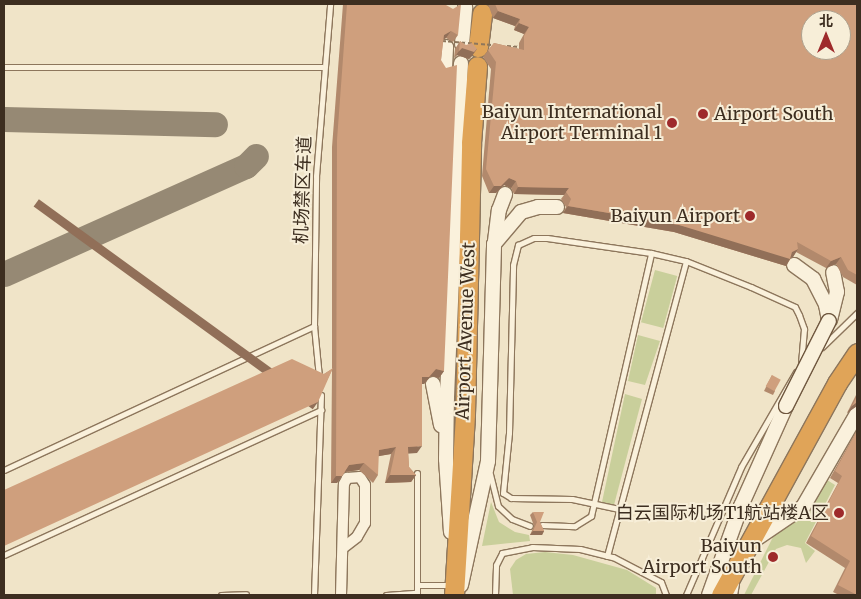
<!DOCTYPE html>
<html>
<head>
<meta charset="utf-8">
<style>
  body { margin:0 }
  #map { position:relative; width:861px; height:599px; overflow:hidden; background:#f0e4c8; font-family:Merriweather,"Noto Sans SC",serif }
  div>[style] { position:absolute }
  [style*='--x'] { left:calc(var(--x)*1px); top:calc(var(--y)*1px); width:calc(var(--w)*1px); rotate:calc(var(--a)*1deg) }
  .green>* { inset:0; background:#c9cf9b; transform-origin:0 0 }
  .taxiway>* { height:25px; margin:-12.5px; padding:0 12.5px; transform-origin:12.5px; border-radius:12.5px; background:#968974 }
  .roads { filter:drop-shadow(1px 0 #8d765c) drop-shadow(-1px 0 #8d765c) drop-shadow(0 1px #8d765c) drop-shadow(0 -1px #8d765c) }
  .lane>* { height:5px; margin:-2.5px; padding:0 2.5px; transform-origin:2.5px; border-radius:2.5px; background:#faf1dc }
  .street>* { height:10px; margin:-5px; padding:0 5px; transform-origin:5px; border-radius:5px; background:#faf1dc }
  .secondary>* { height:14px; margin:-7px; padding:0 7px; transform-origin:7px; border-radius:7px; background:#faf1dc }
  .highway>* { height:19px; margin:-9.5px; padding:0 9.5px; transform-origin:9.5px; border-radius:9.5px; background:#e0a458 }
  .path-bridge>* { height:2px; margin-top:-1px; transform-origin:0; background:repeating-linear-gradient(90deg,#8d765c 0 4px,transparent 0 6.5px) }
  .bridges { filter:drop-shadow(1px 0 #6f573f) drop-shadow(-1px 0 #6f573f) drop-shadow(0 1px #6f573f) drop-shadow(0 -1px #6f573f) }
  .secondary-bridge>* { height:14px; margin:-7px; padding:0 7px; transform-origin:7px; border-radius:7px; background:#faf1dc }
  .wall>* { inset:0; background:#b2896c }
  .shaded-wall>* { inset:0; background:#916f58; transform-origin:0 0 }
  .building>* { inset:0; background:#cf9f7d; transform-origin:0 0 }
  .dots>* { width:14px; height:14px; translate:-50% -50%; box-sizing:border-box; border:2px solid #f7eed8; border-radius:50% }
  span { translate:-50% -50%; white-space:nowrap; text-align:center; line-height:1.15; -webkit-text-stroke:4px #f7eed8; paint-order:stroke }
  .poi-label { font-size:18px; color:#3d2e20 }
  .right { translate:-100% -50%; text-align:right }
  .left { translate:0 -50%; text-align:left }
  .street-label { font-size:18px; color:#3d2e20 }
  .frame { position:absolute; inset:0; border:5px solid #3d2e20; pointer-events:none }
  .north { position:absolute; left:801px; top:10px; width:50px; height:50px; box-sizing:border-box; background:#f7eed8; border:1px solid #ada18e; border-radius:50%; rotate:0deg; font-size:14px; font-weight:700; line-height:20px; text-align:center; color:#3d2e20 }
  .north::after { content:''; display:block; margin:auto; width:18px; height:22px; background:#9e2a2b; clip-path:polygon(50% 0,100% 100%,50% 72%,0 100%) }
</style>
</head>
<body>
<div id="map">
  <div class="green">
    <div style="left:655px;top:270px;width:23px;height:54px;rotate:15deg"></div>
    <div style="clip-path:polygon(638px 335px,660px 341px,645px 385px,628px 381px)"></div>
    <div style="clip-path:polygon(625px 394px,642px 399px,614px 505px,602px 502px)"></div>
    <div style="clip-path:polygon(824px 478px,835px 485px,805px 543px,815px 551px,806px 563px,801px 548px,787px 545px,776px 549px,751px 595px,744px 595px,775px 533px)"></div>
    <div style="clip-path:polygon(491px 502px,499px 522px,515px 532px,529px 535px,530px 541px,482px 546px)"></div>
    <div style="clip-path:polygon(545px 552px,573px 555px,627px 570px,656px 588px,656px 595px,513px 595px,510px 569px,516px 560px,526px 554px)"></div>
  </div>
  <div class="taxiway">
    <div style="--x:4;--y:119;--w:211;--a:1.4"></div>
    <div style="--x:4;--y:274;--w:265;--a:-24.1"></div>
    <div style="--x:246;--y:166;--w:14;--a:-45"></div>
  </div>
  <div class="roads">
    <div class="lane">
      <div style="--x:4;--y:67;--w:318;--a:0"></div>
      <div style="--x:822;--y:347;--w:49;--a:-44.2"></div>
      <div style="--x:319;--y:377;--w:51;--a:-95.6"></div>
      <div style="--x:314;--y:326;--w:150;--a:-89.2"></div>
      <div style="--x:316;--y:176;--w:173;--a:-85.3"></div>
      <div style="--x:4;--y:470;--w:342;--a:-24.9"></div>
      <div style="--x:417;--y:473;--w:112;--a:90"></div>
      <div style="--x:490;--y:474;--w:33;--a:76"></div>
      <div style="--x:498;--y:506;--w:19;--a:43"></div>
      <div style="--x:512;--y:519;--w:19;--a:21"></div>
      <div style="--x:619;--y:509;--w:48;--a:-168"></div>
      <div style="--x:572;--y:499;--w:61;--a:-179.1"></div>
      <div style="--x:511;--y:498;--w:9;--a:-148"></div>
      <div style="--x:503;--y:493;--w:60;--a:-84.3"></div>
      <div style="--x:509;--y:433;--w:168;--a:-88.6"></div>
      <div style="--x:513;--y:265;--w:21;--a:-76"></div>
      <div style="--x:518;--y:245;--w:17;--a:-24"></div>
      <div style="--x:534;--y:238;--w:13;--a:0"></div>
      <div style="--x:547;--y:238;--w:105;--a:8.2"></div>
      <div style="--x:651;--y:253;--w:36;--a:13"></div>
      <div style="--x:686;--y:261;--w:70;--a:21.8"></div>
      <div style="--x:751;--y:287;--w:48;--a:24.4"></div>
      <div style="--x:795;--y:307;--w:9;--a:63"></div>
      <div style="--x:799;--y:315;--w:15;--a:70"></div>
      <div style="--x:804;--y:329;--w:37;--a:95"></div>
      <div style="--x:542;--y:525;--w:33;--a:2"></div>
      <div style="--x:575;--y:526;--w:19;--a:-32"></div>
      <div style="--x:591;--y:516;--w:270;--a:-77.1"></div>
      <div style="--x:4;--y:555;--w:349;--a:-24.6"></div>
      <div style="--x:607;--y:556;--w:305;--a:-75"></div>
      <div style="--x:221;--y:595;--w:25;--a:-2"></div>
      <div style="--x:314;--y:595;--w:200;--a:-88"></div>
      <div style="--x:386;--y:595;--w:31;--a:-4"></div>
      <div style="--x:417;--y:595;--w:10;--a:-90"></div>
      <div style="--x:417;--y:585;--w:34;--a:0"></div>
      <div style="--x:495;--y:595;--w:30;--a:-88"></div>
      <div style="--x:496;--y:565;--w:13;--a:-63"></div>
      <div style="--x:502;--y:553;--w:31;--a:-11"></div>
      <div style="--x:532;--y:547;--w:48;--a:2.4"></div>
      <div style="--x:580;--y:549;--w:34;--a:14"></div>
      <div style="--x:613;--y:557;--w:54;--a:27.5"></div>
      <div style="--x:661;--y:582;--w:14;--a:69"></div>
      <div style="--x:686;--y:595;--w:139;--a:-66.7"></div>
      <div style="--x:741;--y:467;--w:110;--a:-59.9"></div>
      <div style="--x:734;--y:595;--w:11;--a:-80"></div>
    </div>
    <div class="street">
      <div style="--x:341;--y:595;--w:111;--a:-88.5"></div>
      <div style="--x:344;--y:484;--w:7;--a:-63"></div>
      <div style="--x:347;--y:478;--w:13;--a:-4"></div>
      <div style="--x:360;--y:477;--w:9;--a:58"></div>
      <div style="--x:365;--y:485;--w:38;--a:90"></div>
      <div style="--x:365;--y:523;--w:16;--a:120"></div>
      <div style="--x:357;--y:537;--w:16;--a:142"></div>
    </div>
    <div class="secondary">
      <div style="--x:462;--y:44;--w:37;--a:-85"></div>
      <div style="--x:445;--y:67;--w:20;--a:-87"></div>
      <div style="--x:495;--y:241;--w:31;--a:-83"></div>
      <div style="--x:499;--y:210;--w:17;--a:-69"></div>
      <div style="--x:794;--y:265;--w:24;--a:36"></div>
      <div style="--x:813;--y:279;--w:29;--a:63"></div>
      <div style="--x:826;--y:305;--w:16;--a:79"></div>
      <div style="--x:830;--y:320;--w:29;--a:-76"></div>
      <div style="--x:837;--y:292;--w:20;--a:-101"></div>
      <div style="--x:433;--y:384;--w:42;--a:79"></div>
      <div style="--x:451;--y:532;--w:73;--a:-93.9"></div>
      <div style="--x:446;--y:459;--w:62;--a:-89.1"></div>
      <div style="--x:447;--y:397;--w:334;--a:-87.6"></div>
      <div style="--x:750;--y:543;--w:64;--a:-34.2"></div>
      <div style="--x:803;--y:507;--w:108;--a:-59.9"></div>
      <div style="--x:461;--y:585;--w:127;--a:-77.7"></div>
      <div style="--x:488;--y:461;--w:217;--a:-88.4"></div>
      <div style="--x:494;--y:244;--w:42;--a:-49.8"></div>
      <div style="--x:521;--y:212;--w:18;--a:-16"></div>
      <div style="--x:538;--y:207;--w:19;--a:0"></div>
      <div style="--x:709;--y:595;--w:95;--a:-70.2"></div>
      <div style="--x:741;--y:506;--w:110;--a:-65.8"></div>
    </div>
    <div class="highway">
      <div style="--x:478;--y:47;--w:34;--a:-83"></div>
      <div style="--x:454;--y:595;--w:181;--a:-86.5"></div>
      <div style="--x:465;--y:414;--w:271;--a:-88.7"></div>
      <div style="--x:471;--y:143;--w:77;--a:-85.5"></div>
      <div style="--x:721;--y:595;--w:242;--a:-61.3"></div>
      <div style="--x:837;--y:383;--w:36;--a:-56"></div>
    </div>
  </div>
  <div class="path-bridge">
    <div style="--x:442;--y:41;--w:50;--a:4.6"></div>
    <div style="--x:507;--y:46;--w:13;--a:4"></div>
  </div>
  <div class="bridges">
    <div class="secondary-bridge">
      <div style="--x:786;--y:406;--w:95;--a:-63.2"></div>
    </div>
  </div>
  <div class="wall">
    <div style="clip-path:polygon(343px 4px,445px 4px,458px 35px,453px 42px,446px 38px,443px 40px,441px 60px,444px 371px,439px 378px,431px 376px,424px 384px,422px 384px,417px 453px,408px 453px,409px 467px,416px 475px,411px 482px,385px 483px,391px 454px,378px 456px,378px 475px,373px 483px,359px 470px,345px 472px,337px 483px,331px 483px,332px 370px,313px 409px,324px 374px,332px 369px,332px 147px)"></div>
    <div style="clip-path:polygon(488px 4px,857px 4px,857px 285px,843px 277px,836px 264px,826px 268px,796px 252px,793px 257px,791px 258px,786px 266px,674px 232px,563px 213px,566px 207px,561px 199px,564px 195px,514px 194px,511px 188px,504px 185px,496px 193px,489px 193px,482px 176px,491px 69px,483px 57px,494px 43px,519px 49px,519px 43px,524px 34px,514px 30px,515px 26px,493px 18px)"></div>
    <div style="clip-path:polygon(460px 41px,472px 56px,469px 59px,457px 55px,454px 58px,455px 49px)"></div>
    <div style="clip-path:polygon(772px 375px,775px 391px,773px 395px,764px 391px)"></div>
    <div style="clip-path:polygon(857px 393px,857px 406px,847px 413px)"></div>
    <div style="clip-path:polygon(857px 430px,857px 595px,839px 595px,833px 592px,845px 568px,806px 543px,838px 483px,830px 478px)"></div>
    <div style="clip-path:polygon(533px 512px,540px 522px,544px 531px,542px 535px,530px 535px,534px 526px,530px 515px)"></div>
  </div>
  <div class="shaded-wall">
    <div style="clip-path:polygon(498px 11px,520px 19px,515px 26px,493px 18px)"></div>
    <div style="clip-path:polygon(519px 23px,529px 27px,524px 34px,514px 30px)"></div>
    <div style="clip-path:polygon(451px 31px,446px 38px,439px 42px,444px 35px)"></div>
    <div style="clip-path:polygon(462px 48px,477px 49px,472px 56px,469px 59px,457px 55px,454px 58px,459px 51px)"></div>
    <div style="clip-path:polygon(509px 178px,516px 181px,511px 188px,504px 185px,496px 193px,489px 193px,494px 186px)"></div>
    <div style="clip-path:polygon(518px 187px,569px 188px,564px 195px,514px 194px)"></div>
    <div style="clip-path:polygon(568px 206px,679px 225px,792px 252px,798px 249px,793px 257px,789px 259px,790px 259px,786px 266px,674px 232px,563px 213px)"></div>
    <div style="clip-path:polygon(841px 257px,836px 264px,826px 268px,831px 261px)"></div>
    <div style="clip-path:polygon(436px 369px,444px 371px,439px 378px,431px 376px,424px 384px,417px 384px,422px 377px)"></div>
    <div style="left:318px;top:402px;width:9px;height:345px;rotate:126deg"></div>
    <div style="clip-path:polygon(857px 402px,857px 406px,847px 413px,852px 406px)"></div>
    <div style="clip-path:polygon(422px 446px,417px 453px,403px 454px,408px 447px)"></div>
    <div style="clip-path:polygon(396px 447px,391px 454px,374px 457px,379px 450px)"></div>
    <div style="clip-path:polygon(364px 463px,359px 470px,344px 472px,349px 465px)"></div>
    <div style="clip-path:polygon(390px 475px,416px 475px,411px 482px,385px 483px)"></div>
    <div style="clip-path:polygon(336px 476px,342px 476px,337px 483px,331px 483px)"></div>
    <div style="clip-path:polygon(533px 531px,544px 531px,542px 535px,530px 535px)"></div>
  </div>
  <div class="building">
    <div style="clip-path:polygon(347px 4px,445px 4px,446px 5px,453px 9px,461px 4px,458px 35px,451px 31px,444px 35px,441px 60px,446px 68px,457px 65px,444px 371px,436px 369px,429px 377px,422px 377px,422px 446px,408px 447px,409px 467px,416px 475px,390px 475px,396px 447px,379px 450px,378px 475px,364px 463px,349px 465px,342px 476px,336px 476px,337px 140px)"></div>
    <div style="clip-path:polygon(evenodd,495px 4px,857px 4px,857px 275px,848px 270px,841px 257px,831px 261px,797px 242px,798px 249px,792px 252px,790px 259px,679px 225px,568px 206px,571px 199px,566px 192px,569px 188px,518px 187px,516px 181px,509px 178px,501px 186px,494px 186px,486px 169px,496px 62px,488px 50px,494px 43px,524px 50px,524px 36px,529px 27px,519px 23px,520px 19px,498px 11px,495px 4px,811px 20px,841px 20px,841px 50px,811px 50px,811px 20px)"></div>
    <div style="clip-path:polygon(460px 41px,466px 45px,472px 43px,477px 49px,474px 52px,462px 48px,459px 51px)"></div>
    <div style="clip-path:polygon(292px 359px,324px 374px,333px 368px,318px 402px,4px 546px,4px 490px)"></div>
    <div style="left:772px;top:375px;width:10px;height:13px;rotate:29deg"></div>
    <div style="clip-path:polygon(857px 396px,857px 402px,852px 406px)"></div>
    <div style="clip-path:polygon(857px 431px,857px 595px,838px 585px,850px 561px,811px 536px,842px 476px,835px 471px)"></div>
    <div style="clip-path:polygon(533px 512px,544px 512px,540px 522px,544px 531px,533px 531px,537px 522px)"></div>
  </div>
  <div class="dots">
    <div style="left:703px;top:114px;background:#9e2a2b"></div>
    <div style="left:672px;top:123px;background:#9e2a2b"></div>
    <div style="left:750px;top:216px;background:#9e2a2b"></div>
    <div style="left:839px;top:513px;background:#9e2a2b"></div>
    <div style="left:773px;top:557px;background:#9e2a2b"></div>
  </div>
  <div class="poi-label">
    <span class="right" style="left:662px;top:123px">Baiyun International<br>Airport Terminal 1</span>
    <span class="left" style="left:714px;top:114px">Airport South</span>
    <span class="right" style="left:740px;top:216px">Baiyun Airport</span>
    <span class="right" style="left:829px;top:513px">白云国际机场T1航站楼A区</span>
    <span class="right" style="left:762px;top:557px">Baiyun<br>Airport South</span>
  </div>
  <div class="street-label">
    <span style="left:303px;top:190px;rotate:-88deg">机场禁区车道</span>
    <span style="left:466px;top:331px;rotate:-88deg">Airport Avenue West</span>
  </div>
  <div class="frame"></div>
  <div class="north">北</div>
</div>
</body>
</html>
